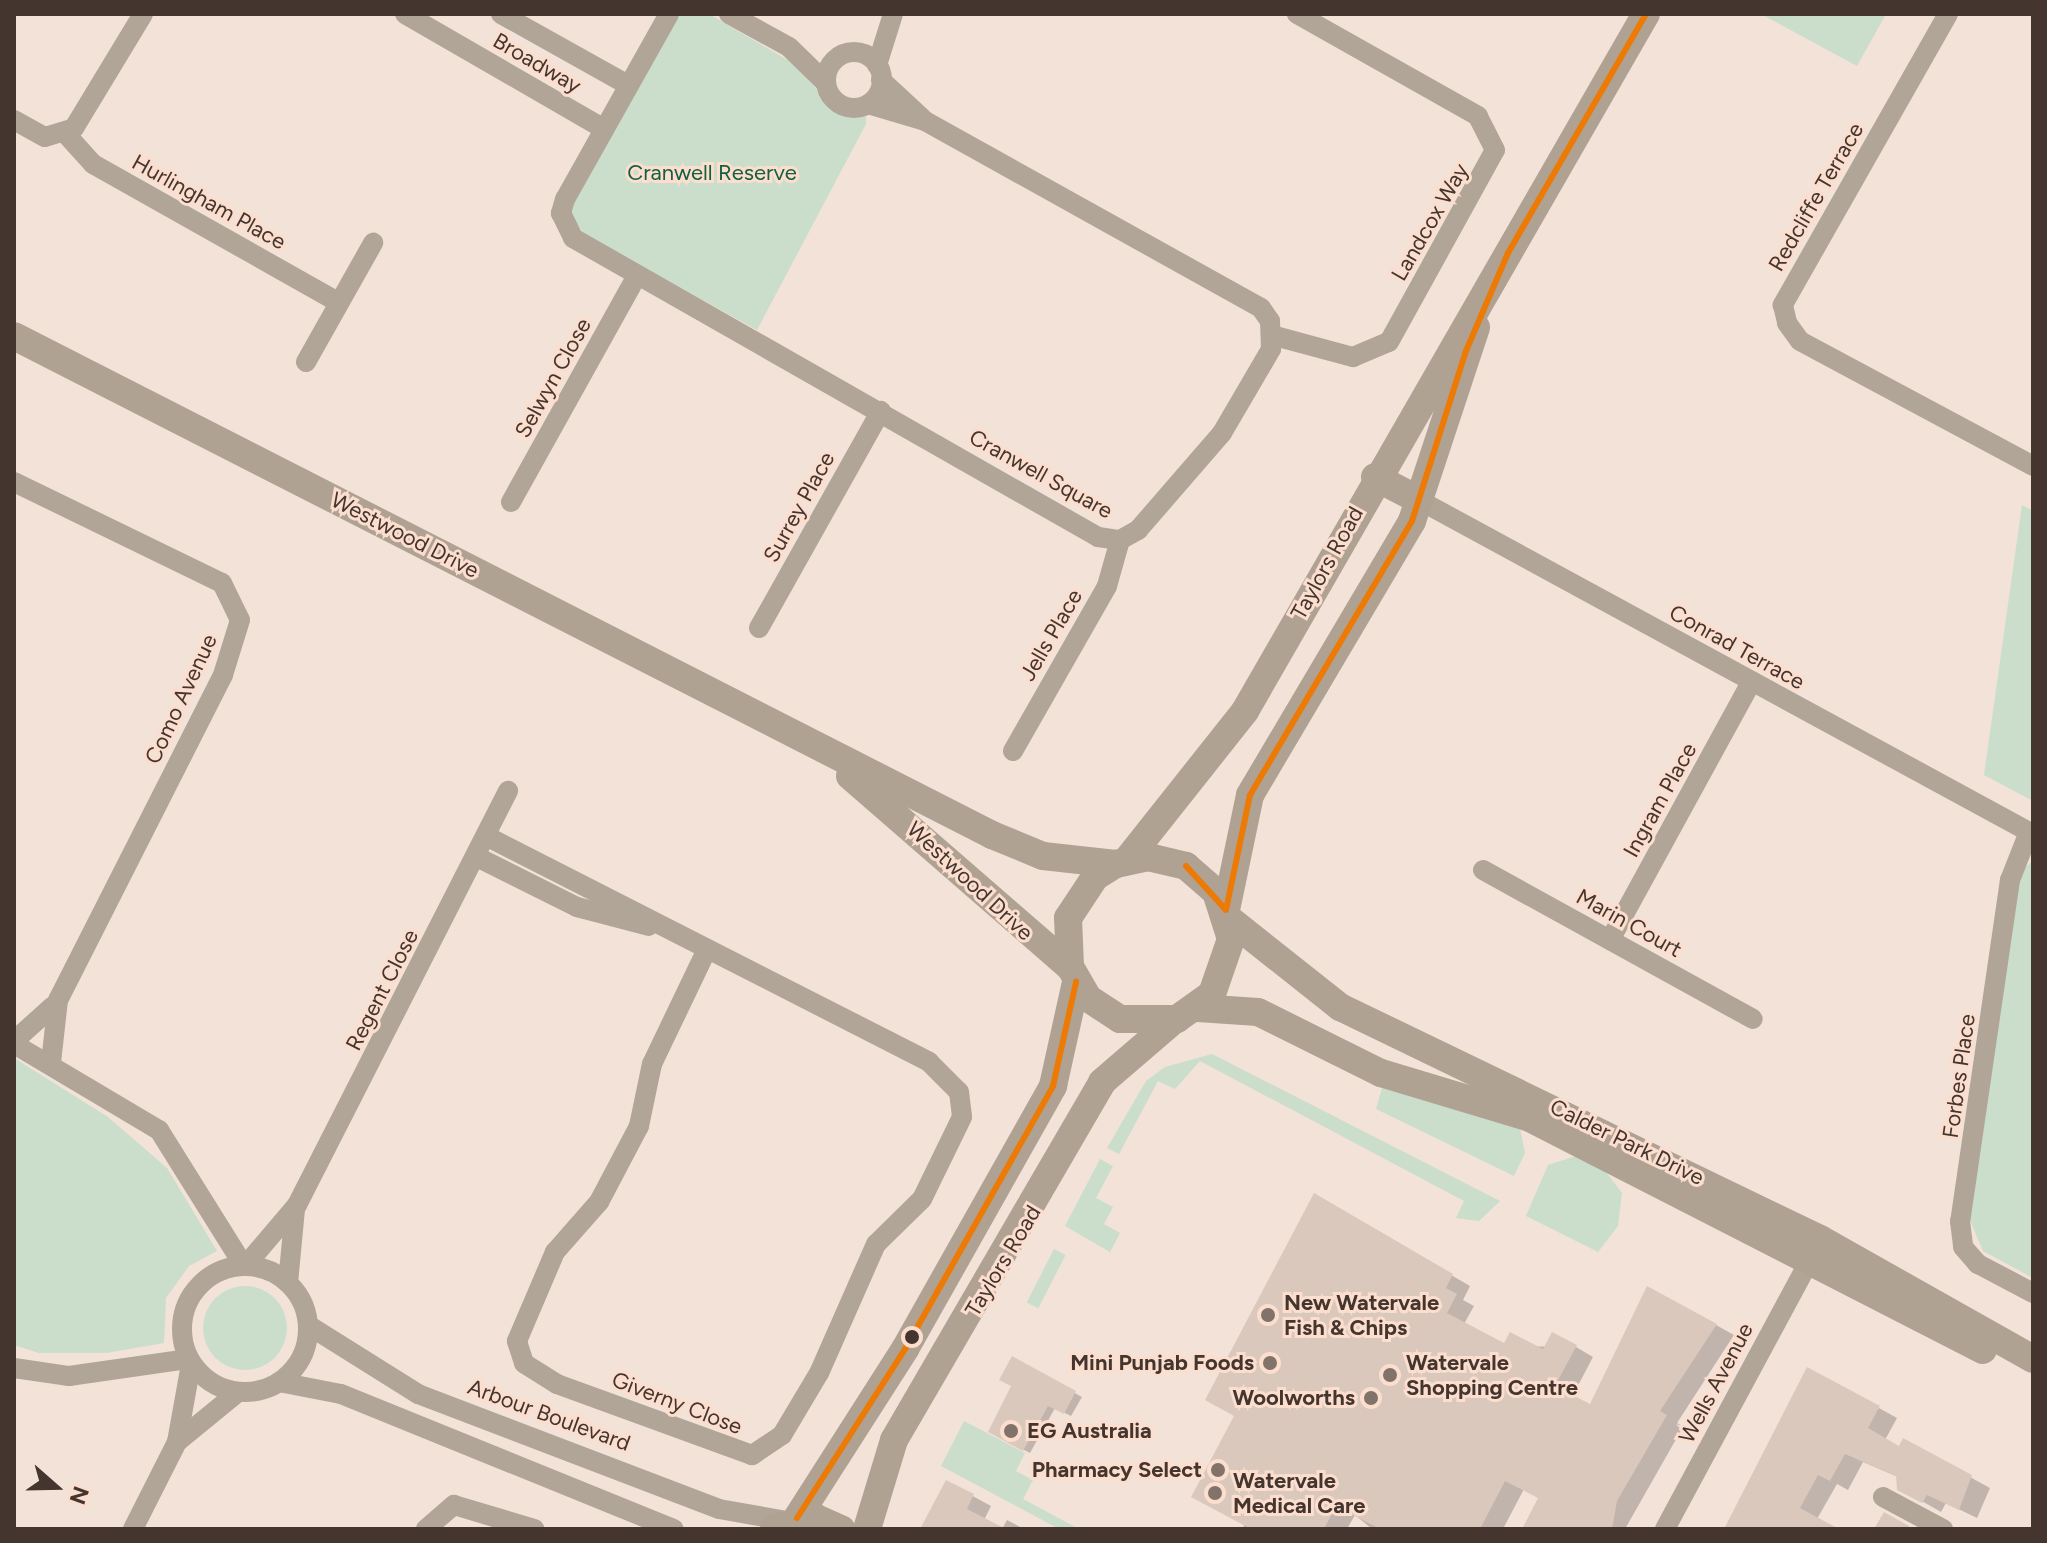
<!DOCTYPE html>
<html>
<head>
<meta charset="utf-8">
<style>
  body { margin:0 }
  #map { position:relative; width:2047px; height:1543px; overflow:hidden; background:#f2e2d8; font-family:Figtree,sans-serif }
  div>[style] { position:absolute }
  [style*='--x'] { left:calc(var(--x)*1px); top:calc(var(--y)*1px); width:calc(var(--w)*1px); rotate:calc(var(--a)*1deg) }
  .green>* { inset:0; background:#cadecb; transform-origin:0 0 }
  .round { border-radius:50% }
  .shadow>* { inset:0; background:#0003 }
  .building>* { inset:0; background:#dac8bd }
  .street>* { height:20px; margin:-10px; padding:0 10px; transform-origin:10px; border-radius:10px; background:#b0a597 }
  .street>.ring { margin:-10px; padding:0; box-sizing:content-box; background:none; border:20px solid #b0a597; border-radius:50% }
  .secondary>* { height:28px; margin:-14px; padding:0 14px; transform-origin:14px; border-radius:14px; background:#b0a293 }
  .bus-1>* { height:6px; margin:-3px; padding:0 3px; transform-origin:3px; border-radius:3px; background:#ec7a05 }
  .dots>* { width:22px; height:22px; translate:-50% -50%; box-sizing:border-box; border:4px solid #fcdece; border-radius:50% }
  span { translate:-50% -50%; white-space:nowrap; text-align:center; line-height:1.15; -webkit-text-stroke:6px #fcdece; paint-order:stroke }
  .street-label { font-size:22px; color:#44352e }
  .park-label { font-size:22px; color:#136041 }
  .poi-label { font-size:22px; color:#44352e; font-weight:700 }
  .left { translate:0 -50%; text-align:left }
  .right { translate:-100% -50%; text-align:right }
  .frame { position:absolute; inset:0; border:16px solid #44352e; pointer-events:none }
  .north { position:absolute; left:16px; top:1447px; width:80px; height:80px; -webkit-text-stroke:6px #fcdece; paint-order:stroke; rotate:110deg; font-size:22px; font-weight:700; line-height:32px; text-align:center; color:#44352e }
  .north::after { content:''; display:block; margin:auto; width:28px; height:36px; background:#44352e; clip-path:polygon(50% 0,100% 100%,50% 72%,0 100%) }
</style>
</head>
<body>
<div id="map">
  <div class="green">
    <div style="clip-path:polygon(677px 14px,709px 14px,798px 66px,835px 112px,866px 111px,866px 124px,757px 330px,585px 235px,570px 215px,570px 194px)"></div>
    <div style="clip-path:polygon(1761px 14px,1886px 14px,1857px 66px)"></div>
    <div style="clip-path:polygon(2022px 505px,2033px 511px,2033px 801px,1984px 775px)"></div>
    <div style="clip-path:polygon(2033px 861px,2033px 1278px,1983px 1251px,1967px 1213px,2015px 875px)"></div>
    <div style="clip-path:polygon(1212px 1054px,1500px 1201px,1479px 1221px,1456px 1218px,1464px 1201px,1200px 1061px,1175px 1089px,1158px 1081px,1119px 1154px,1107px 1148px,1146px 1081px,1165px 1067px)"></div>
    <div style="clip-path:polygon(14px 1058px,108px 1117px,167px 1168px,217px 1251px,189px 1266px,166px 1298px,164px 1343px,106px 1353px,39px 1353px,14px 1345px)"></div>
    <div style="clip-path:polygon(1382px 1088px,1520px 1128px,1525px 1153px,1514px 1176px,1376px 1109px)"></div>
    <div style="clip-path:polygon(1579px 1155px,1602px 1167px,1622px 1193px,1618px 1226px,1598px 1252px,1526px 1216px,1548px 1165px)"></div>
    <div style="clip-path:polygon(1100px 1159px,1113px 1166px,1096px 1198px,1113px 1207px,1104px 1224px,1120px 1233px,1110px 1252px,1065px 1226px)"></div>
    <div style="left:1054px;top:1249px;width:13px;height:60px;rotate:27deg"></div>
    <div class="round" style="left:203px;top:1286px;width:84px;height:84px"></div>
    <div style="clip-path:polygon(964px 1421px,1025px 1453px,1016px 1471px,1033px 1480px,1023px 1499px,1079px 1529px,1059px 1529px,941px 1466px)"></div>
  </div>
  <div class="shadow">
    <div style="clip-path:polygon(1315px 1196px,1470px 1286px,1463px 1300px,1474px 1306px,1464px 1324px,1505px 1346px,1576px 1347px,1593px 1357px,1572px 1397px,1591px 1407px,1716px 1325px,1734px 1335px,1677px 1423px,1683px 1427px,1625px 1529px,1524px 1529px,1540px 1498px,1524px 1489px,1503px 1529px,1372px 1529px,1355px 1515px,1347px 1529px,1244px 1529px,1236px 1416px)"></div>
    <div style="clip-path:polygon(1013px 1359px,1082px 1397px,1071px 1416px,1055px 1408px,1030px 1453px,990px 1432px,1014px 1386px)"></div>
    <div style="clip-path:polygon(1879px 1408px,1897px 1418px,1885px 1440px,1900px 1448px,1904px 1441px,1990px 1488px,1977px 1518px,1946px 1503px,1941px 1512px,1899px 1488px,1898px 1477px,1863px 1462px,1848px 1490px,1837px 1484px,1817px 1519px,1833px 1529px,1726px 1529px)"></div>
    <div style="clip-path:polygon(947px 1482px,991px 1506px,984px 1520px,1002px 1529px,922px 1529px)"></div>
    <div style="clip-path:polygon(1007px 1520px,1024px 1529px,1002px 1529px)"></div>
  </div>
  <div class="building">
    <div style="clip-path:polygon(1314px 1193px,1453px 1274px,1446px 1288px,1457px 1294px,1447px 1313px,1504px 1343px,1510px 1332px,1543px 1349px,1552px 1332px,1577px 1345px,1555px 1386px,1590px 1404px,1647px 1286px,1717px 1324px,1660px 1411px,1667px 1415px,1617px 1501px,1612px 1529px,1522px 1529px,1538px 1498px,1505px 1481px,1480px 1529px,1380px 1529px,1336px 1506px,1324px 1529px,1251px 1529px,1191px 1497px,1234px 1416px,1205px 1400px)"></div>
    <div style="clip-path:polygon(1012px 1356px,1076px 1391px,1064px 1414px,1048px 1406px,1023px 1451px,988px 1432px,1011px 1386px,999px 1380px)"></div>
    <div style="clip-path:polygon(1807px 1367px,1880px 1406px,1868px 1428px,1899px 1446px,1903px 1438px,1972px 1475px,1959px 1510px,1927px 1495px,1922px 1503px,1897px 1490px,1896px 1476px,1845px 1454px,1830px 1481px,1818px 1475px,1800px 1508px,1839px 1529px,1724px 1529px)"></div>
    <div style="clip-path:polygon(946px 1480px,974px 1494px,967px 1509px,1006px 1529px,920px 1529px)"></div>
    <div style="clip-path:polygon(1884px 1512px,1909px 1526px,1908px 1529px,1874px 1529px)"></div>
  </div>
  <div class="street">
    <div style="--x:405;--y:14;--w:230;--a:30"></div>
    <div style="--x:501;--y:14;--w:145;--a:29.2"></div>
    <div style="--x:669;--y:14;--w:212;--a:119.3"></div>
    <div style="--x:565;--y:199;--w:15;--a:106"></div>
    <div style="--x:561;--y:213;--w:28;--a:64"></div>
    <div style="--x:573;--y:238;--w:604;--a:29.66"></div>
    <div style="--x:1098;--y:537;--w:22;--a:8"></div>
    <div style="--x:1120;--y:540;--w:21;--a:-29"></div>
    <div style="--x:1138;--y:530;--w:128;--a:-49.1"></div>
    <div style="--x:1222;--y:433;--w:97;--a:-59.7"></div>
    <div style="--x:1271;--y:349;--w:28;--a:-92"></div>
    <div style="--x:1270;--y:321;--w:16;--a:-125"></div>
    <div style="--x:1261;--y:308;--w:385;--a:-150.9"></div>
    <div style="--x:925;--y:121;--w:59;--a:-163.4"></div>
    <div style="--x:729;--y:14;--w:68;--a:28.8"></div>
    <div style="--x:789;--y:47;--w:52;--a:44.2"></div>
    <div style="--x:1948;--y:14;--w:335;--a:119.6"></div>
    <div style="--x:1783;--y:305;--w:18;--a:77"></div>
    <div style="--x:1787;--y:323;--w:22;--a:54"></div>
    <div style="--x:1800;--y:341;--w:264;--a:28.2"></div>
    <div class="ring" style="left:826px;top:52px;width:36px;height:36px"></div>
    <div style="--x:877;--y:65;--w:53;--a:-72.6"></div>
    <div style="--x:881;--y:80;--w:56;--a:42.8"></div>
    <div style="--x:14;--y:120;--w:35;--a:29"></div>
    <div style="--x:45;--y:137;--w:30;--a:-17"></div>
    <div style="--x:74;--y:128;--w:133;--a:-58.8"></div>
    <div style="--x:65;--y:133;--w:42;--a:47.9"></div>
    <div style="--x:93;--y:164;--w:281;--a:29.4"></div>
    <div style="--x:1275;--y:336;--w:81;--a:15.1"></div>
    <div style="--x:1353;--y:357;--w:39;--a:-23"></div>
    <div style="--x:1389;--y:342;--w:219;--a:-61.1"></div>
    <div style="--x:1495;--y:150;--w:38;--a:-117"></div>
    <div style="--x:1478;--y:116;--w:208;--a:-150.6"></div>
    <div style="--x:306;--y:362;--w:137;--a:-60.6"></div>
    <div style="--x:14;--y:482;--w:231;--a:25.9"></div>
    <div style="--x:222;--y:583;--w:41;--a:64.1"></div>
    <div style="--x:240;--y:620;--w:58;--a:107.2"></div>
    <div style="--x:223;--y:675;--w:364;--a:116.9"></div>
    <div style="--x:58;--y:1000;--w:62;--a:96.4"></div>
    <div style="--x:1419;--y:500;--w:699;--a:28.55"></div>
    <div style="--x:511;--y:502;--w:259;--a:-60.9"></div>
    <div style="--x:759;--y:628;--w:249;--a:-60.7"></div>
    <div style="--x:1013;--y:751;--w:190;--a:-60.3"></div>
    <div style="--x:1107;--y:586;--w:48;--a:-74.2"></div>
    <div style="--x:2029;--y:832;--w:52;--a:111.6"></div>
    <div style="--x:2010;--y:880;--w:345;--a:98.3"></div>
    <div style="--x:1960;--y:1221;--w:26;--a:83"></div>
    <div style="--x:1963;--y:1247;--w:23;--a:49"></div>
    <div style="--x:1978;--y:1264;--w:62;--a:27.8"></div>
    <div style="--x:488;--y:837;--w:495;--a:27"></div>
    <div style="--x:929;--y:1062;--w:42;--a:45"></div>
    <div style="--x:959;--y:1092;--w:25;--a:83"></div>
    <div style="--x:962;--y:1117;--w:91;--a:116"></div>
    <div style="--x:922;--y:1199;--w:64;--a:135.6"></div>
    <div style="--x:876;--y:1244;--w:141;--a:113.8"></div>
    <div style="--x:819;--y:1373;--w:72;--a:120.8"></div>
    <div style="--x:782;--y:1435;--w:36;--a:146"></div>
    <div style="--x:752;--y:1455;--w:208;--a:-160"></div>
    <div style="--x:557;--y:1384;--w:39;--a:-148"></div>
    <div style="--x:524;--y:1363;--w:23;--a:-108"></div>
    <div style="--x:517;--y:1341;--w:97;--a:-66.9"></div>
    <div style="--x:555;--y:1252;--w:67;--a:-48.7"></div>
    <div style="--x:599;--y:1202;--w:86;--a:-62.2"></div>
    <div style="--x:639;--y:1126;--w:63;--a:-78.2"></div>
    <div style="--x:652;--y:1064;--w:127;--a:-64.4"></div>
    <div style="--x:477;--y:857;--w:112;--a:26.6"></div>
    <div style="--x:577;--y:907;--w:74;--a:14.8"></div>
    <div style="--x:1483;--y:870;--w:308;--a:28.9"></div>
    <div style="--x:1610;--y:940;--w:294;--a:-61.3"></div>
    <div style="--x:14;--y:1041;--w:52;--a:-41.9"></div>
    <div style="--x:14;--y:1044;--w:169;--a:30.7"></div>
    <div style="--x:159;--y:1130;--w:160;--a:58"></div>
    <div style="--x:246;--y:1265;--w:79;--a:-49.6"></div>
    <div style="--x:297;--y:1205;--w:465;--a:-63"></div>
    <div class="ring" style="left:182px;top:1266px;width:106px;height:106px"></div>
    <div style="--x:288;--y:1283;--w:74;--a:-84.6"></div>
    <div style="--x:308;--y:1325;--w:130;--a:32.1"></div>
    <div style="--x:418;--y:1394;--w:322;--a:20.9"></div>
    <div style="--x:719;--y:1509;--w:69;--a:10"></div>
    <div style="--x:14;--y:1368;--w:56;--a:8.3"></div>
    <div style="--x:69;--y:1376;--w:121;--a:-8.1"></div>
    <div style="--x:279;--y:1382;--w:63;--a:11"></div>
    <div style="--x:341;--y:1394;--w:359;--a:22.1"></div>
    <div style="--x:177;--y:1442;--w:79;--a:-39.3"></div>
    <div style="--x:1883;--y:1497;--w:68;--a:28.1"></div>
    <div style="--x:133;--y:1529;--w:97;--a:-63.2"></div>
    <div style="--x:177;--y:1442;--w:79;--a:-79.8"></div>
    <div style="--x:426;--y:1529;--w:37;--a:-41"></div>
    <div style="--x:454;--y:1505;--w:84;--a:16.7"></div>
    <div style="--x:1665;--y:1529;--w:306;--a:-61.7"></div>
  </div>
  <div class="secondary">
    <div style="--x:14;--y:336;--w:1098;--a:27.03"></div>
    <div style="--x:992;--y:835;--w:55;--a:22.4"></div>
    <div style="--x:1043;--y:856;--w:73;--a:6.3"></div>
    <div style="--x:1116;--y:864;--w:33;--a:-12"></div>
    <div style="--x:1148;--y:857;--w:39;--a:13"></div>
    <div style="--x:1186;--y:866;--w:40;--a:41"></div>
    <div style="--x:1216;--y:892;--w:49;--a:72.3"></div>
    <div style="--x:1231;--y:939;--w:58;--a:109.1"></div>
    <div style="--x:1212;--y:994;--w:43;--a:144.5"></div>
    <div style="--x:1177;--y:1019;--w:57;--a:180"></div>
    <div style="--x:1120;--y:1019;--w:38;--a:-147"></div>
    <div style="--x:1088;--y:998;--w:36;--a:-120"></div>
    <div style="--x:1070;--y:967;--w:49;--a:-92.3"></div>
    <div style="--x:1068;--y:918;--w:49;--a:-56.6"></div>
    <div style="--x:1095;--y:877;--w:25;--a:-32"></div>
    <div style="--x:1375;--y:477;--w:50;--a:27.6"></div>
    <div style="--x:850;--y:776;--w:291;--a:41"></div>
    <div style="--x:1127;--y:860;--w:190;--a:-51.6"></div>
    <div style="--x:1245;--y:711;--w:804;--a:-60.09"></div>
    <div style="--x:1226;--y:910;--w:117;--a:-78.2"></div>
    <div style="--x:1250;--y:795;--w:318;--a:-59.4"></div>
    <div style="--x:1412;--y:521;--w:204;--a:-71.7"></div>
    <div style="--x:1229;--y:919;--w:142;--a:38.4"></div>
    <div style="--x:1340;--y:1007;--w:533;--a:25.8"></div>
    <div style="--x:1820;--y:1239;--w:244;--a:29.4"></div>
    <div style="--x:1198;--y:1008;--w:60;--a:3.8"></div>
    <div style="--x:1258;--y:1012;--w:137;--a:26.4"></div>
    <div style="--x:1381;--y:1073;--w:153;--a:16.7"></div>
    <div style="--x:1528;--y:1117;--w:511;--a:27.12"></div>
    <div style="--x:797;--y:1518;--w:201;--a:-57.4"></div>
    <div style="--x:905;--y:1349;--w:302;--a:-60.6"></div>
    <div style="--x:1053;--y:1086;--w:107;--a:-77.5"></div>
    <div style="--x:774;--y:1529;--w:42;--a:-16.7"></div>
    <div style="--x:814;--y:1517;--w:30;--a:24"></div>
    <div style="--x:867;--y:1529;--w:93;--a:-73.1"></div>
    <div style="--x:894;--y:1440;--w:414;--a:-59.8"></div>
    <div style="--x:1102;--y:1082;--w:94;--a:-40.7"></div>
  </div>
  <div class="bus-1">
    <div style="--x:1186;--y:866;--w:59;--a:47.7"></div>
    <div style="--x:1226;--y:910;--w:117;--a:-78.2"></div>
    <div style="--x:1250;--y:795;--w:318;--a:-59.4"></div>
    <div style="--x:1412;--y:521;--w:178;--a:-72.4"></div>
    <div style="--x:1466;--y:351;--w:107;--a:-66.8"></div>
    <div style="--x:1508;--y:253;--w:276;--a:-60"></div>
    <div style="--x:797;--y:1518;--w:201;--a:-57.4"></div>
    <div style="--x:905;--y:1349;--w:302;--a:-60.6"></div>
    <div style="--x:1053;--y:1086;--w:107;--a:-77.5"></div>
  </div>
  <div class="dots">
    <div style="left:1268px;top:1315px;background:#81726a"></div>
    <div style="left:912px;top:1337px;background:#44352e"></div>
    <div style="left:1270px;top:1363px;background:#81726a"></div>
    <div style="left:1390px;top:1375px;background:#81726a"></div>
    <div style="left:1371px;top:1398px;background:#81726a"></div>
    <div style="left:1011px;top:1431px;background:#81726a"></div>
    <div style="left:1218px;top:1470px;background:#81726a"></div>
    <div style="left:1215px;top:1493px;background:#81726a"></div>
  </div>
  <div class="street-label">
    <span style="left:537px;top:63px;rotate:30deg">Broadway</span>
    <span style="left:1816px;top:197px;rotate:-60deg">Redcliffe Terrace</span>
    <span style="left:209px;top:202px;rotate:29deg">Hurlingham Place</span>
    <span style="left:1430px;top:222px;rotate:-60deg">Landcox Way</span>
    <span style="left:553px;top:378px;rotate:-61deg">Selwyn Close</span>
    <span style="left:1041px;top:474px;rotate:29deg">Cranwell Square</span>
    <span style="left:799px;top:507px;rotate:-61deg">Surrey Place</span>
    <span style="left:405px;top:535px;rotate:27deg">Westwood Drive</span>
    <span style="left:1327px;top:563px;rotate:-61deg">Taylors Road</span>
    <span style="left:1051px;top:635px;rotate:-60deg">Jells Place</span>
    <span style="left:1737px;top:647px;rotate:29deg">Conrad Terrace</span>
    <span style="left:181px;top:699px;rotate:-65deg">Como Avenue</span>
    <span style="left:1660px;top:800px;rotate:-61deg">Ingram Place</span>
    <span style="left:970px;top:881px;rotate:43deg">Westwood Drive</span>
    <span style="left:1629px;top:923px;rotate:29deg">Marin Court</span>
    <span style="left:382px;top:990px;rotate:-63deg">Regent Close</span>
    <span style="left:1959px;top:1076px;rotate:-82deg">Forbes Place</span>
    <span style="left:1627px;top:1142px;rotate:26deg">Calder Park Drive</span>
    <span style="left:1003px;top:1261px;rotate:-59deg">Taylors Road</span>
    <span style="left:1716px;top:1383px;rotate:-62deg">Wells Avenue</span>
    <span style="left:677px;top:1403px;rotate:21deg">Giverny Close</span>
    <span style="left:549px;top:1415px;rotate:20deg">Arbour Boulevard</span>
  </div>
  <div class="park-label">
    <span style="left:712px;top:173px">Cranwell Reserve</span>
  </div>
  <div class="poi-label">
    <span class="left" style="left:1284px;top:1315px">New Watervale<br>Fish &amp; Chips</span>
    <span class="left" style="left:1406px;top:1375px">Watervale<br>Shopping Centre</span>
    <span class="right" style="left:1254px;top:1363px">Mini Punjab Foods</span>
    <span class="right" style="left:1355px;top:1398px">Woolworths</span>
    <span class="left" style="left:1027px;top:1431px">EG Australia</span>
    <span class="right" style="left:1202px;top:1470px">Pharmacy Select</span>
    <span class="left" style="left:1233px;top:1493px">Watervale<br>Medical Care</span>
  </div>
  <div class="frame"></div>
  <div class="north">N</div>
</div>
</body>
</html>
